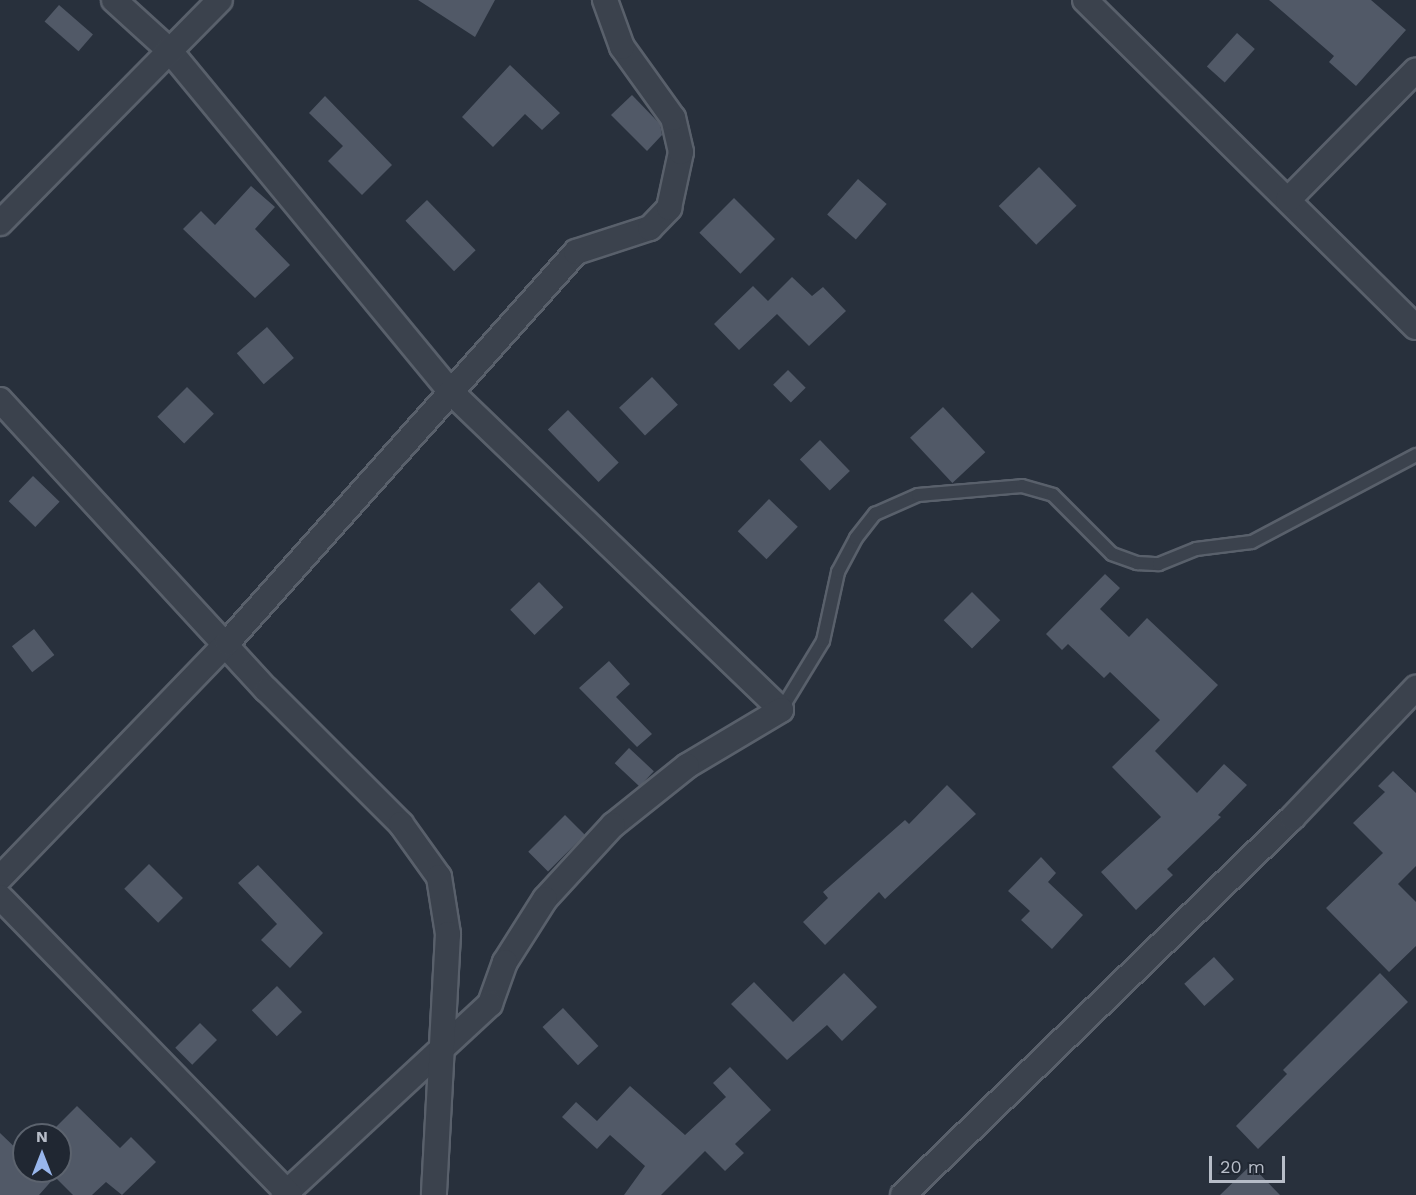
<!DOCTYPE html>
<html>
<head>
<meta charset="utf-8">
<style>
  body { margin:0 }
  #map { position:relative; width:1416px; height:1195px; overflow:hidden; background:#28303c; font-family:"Work Sans",sans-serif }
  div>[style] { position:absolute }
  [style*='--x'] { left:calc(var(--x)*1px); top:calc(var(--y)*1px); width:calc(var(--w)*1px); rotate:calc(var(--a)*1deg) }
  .building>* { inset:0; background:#515967; transform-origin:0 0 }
  .roads { filter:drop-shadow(2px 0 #59606b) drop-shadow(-2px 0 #59606b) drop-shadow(0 2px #59606b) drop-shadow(0 -2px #59606b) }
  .lane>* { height:12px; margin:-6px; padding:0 6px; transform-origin:6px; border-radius:6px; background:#3b424d }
  .street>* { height:24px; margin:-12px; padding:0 12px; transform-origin:12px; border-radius:12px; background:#3b424d }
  span { translate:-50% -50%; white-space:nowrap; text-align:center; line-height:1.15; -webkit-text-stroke:5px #202732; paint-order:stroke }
  .north { position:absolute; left:12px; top:1123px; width:60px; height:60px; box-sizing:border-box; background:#202732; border:2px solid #5c636e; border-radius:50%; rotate:0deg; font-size:16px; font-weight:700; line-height:24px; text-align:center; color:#b7bdc8 }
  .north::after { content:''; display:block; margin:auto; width:21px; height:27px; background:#98b6ec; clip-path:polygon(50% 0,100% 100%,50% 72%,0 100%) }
  .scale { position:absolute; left:1209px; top:1156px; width:76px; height:27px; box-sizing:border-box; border:3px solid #b7bdc8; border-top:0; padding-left:8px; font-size:18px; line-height:21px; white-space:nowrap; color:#b7bdc8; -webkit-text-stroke:4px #202732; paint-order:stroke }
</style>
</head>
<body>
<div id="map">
  <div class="building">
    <div style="clip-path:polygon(418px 0,495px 0,475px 37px)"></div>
    <div style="clip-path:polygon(1269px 0,1371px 0,1406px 30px,1356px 86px,1329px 62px,1334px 56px)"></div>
    <div style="left:59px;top:5px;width:45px;height:22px;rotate:41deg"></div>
    <div style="left:1237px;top:33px;width:24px;height:45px;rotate:42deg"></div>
    <div style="clip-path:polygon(510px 65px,560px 113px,542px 130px,525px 114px,493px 147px,462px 117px)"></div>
    <div style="clip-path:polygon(632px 95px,660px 124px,662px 135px,647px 151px,611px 115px)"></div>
    <div style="clip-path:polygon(325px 96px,392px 165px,362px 195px,328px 161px,343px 146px,309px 113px)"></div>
    <div style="left:1039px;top:167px;width:54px;height:56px;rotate:46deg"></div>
    <div style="left:858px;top:179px;width:38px;height:47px;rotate:41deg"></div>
    <div style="clip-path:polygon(251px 186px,275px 207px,255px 229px,290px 265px,255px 298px,183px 229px,201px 211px,215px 225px)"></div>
    <div style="left:734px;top:198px;width:58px;height:49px;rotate:45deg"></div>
    <div style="left:427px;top:200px;width:70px;height:30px;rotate:46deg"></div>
    <div style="clip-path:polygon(792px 277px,812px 296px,823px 287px,846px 311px,809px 346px,777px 314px,739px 350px,714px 324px,753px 286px,768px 301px)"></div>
    <div style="left:267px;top:327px;width:41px;height:40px;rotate:49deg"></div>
    <div style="left:788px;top:370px;width:25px;height:21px;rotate:45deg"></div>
    <div style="left:652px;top:377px;width:38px;height:45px;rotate:47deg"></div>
    <div style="left:187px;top:387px;width:38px;height:42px;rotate:45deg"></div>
    <div style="left:943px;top:407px;width:62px;height:45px;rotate:47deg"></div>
    <div style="left:568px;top:410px;width:73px;height:28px;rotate:46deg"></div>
    <div style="left:820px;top:440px;width:43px;height:28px;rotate:46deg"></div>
    <div style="left:33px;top:476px;width:37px;height:35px;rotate:44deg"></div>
    <div style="left:769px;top:499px;width:40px;height:45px;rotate:44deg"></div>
    <div style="clip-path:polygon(1105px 574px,1120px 588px,1100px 609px,1129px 637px,1147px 618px,1218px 685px,1155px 751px,1197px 793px,1224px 764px,1247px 785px,1218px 815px,1221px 817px,1167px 869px,1173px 875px,1136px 910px,1101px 872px,1161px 817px,1112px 767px,1160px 720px,1110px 672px,1104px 678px,1068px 644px,1062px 650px,1046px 634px)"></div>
    <div style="left:539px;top:582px;width:35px;height:40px;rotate:46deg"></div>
    <div style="left:972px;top:592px;width:40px;height:40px;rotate:45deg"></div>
    <div style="left:34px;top:629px;width:33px;height:28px;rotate:52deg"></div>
    <div style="clip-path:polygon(609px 661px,630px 684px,616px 697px,652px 734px,637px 747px,579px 688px)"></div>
    <div style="left:629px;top:748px;width:34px;height:21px;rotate:43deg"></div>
    <div style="clip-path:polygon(1393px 771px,1416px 793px,1416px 866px,1398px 884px,1416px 902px,1416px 946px,1389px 972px,1326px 908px,1383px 853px,1353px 823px,1385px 792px,1378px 786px)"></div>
    <div style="clip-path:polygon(947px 785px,976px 814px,885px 899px,879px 892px,825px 945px,803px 922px,828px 898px,823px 892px,905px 820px,909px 824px)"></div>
    <div style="left:565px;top:815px;width:28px;height:52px;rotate:45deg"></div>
    <div style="clip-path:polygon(1041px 857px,1056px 873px,1048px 882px,1083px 915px,1052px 949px,1021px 920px,1030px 911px,1008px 891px)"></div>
    <div style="left:149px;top:864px;width:48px;height:35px;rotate:45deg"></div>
    <div style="clip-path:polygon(258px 865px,323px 933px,290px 968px,261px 940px,277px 924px,238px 883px)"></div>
    <div style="left:1214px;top:957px;width:30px;height:40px;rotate:48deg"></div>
    <div style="clip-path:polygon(844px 973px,877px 1007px,842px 1041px,827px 1025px,787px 1060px,731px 1004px,754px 982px,793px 1022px)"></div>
    <div style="clip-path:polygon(1380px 973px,1408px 1002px,1258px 1149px,1236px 1126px,1287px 1074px,1283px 1070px)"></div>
    <div style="left:277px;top:986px;width:36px;height:35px;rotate:46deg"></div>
    <div style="left:563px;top:1008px;width:52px;height:28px;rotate:47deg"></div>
    <div style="left:200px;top:1023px;width:24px;height:35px;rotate:45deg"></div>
    <div style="clip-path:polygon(730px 1067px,771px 1110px,735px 1144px,744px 1153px,725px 1171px,705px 1151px,661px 1195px,624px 1195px,645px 1166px,610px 1135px,597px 1149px,562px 1117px,576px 1102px,597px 1121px,630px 1086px,685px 1135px,726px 1097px,713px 1083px)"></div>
    <div style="clip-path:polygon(77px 1106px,120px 1148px,131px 1137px,156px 1162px,122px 1195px,106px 1182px,92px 1195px,73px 1195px,55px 1177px,39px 1195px,0 1195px,0 1133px,24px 1156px,24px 1171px,60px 1171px,60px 1135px,48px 1135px)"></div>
    <div style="clip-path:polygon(1251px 1165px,1280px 1195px,1220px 1195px)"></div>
  </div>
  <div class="roads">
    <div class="lane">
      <div style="--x:781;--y:710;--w:81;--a:-58.7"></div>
      <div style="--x:823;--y:641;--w:71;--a:-77.7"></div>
      <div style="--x:838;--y:572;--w:38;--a:-62"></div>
      <div style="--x:856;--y:538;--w:31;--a:-52"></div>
      <div style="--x:875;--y:514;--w:47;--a:-23.8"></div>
      <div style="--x:918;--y:495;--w:104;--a:-4.9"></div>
      <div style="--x:1022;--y:486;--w:32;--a:16"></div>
      <div style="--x:1053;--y:495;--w:83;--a:45"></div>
      <div style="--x:1112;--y:554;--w:27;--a:20"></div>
      <div style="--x:1137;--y:563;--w:22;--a:3"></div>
      <div style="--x:1159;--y:564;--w:40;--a:-22"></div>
      <div style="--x:1196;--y:549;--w:56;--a:-7.1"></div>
      <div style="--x:1252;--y:542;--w:186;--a:-27.9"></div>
    </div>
    <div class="street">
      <div style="--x:114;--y:0;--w:74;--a:42.3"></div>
      <div style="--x:169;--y:50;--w:443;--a:50.5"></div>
      <div style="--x:451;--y:392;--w:458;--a:43.9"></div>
      <div style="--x:781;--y:710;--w:109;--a:149.2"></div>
      <div style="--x:687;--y:766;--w:95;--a:141.4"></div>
      <div style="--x:613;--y:825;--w:100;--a:132.6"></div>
      <div style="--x:545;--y:899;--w:75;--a:122.4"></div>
      <div style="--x:505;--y:962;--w:45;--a:109.7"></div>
      <div style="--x:490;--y:1004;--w:281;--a:137.2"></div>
      <div style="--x:1085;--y:0;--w:465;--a:44.7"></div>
      <div style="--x:1288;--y:200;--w:182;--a:-45.4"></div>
      <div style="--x:0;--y:223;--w:313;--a:-45.4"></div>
      <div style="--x:0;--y:400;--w:394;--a:47.4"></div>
      <div style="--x:267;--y:690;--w:190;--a:45"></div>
      <div style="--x:401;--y:824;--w:65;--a:54.4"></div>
      <div style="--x:439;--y:877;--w:58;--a:81"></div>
      <div style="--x:448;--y:934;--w:261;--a:93.1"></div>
      <div style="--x:0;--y:878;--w:327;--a:-46"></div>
      <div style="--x:227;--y:643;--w:524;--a:-48.25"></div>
      <div style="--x:576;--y:252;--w:78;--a:-18"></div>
      <div style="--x:650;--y:228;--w:28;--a:-46"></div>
      <div style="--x:669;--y:208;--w:57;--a:-77.9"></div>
      <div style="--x:681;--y:152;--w:35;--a:-103"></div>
      <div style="--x:673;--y:118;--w:87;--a:-125.7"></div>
      <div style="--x:622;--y:47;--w:50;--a:-109.9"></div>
      <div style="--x:0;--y:897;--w:416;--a:45.8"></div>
      <div style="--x:903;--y:1195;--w:542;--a:-44.1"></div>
      <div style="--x:1292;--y:818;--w:180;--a:-46.4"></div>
    </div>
  </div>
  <div class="north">N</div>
  <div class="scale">20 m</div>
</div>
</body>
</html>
